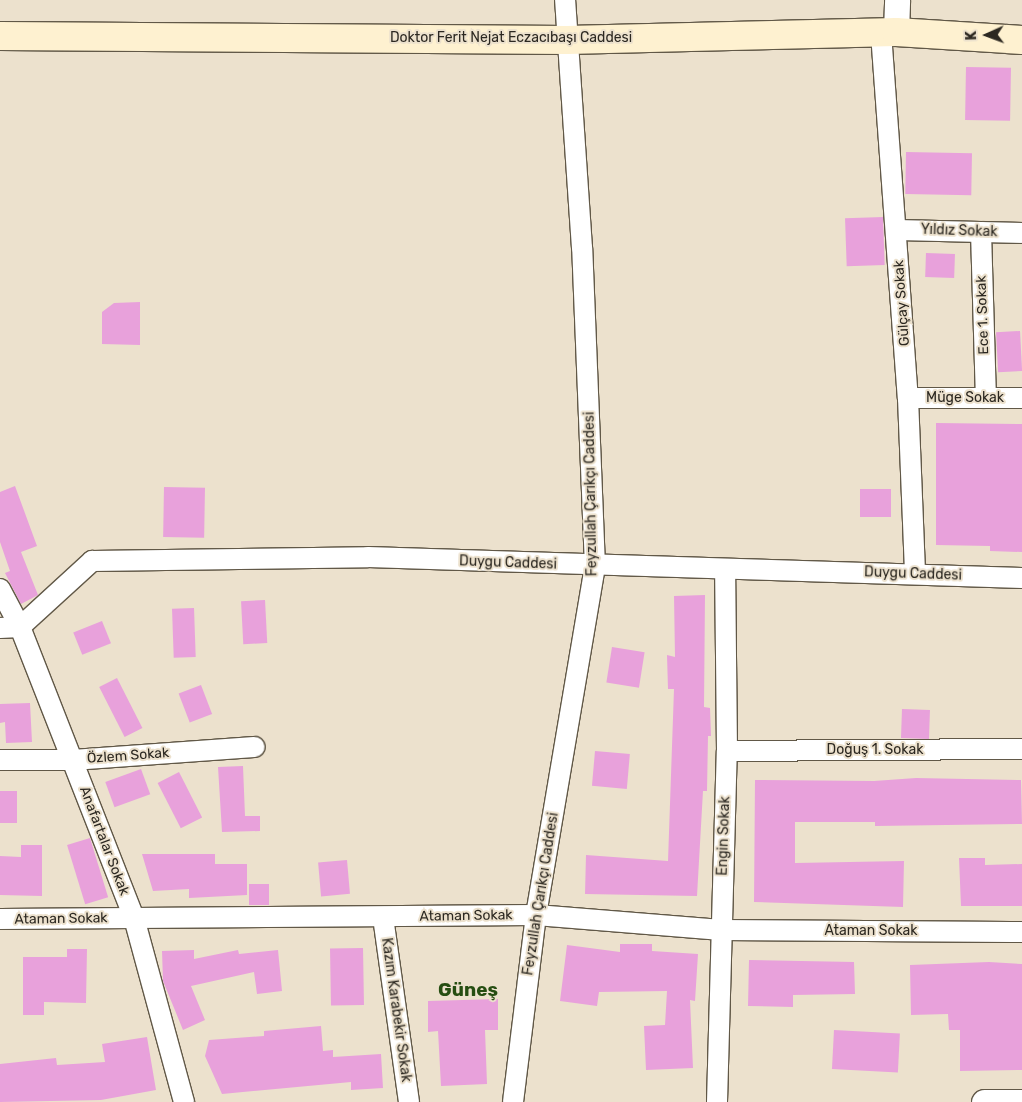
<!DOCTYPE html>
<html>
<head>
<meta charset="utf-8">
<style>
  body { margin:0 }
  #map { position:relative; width:1022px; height:1102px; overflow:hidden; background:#ece1cd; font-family:Rubik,sans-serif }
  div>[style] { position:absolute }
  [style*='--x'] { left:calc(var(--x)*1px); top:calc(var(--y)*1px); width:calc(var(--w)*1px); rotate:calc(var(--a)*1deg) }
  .building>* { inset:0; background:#e8a1db; transform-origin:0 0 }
  .roads { filter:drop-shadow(1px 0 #615847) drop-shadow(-1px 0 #615847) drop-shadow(0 1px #615847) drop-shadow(0 -1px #615847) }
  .minor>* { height:20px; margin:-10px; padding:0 10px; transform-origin:10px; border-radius:10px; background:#fff }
  .tertiary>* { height:25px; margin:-12.5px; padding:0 12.5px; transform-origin:12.5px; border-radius:12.5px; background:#fff }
  .secondary>* { height:28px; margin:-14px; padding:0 14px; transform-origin:14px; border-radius:14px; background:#fef1d0 }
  span { translate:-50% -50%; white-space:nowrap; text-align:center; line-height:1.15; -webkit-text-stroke:4px #ece1cd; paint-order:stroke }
  .street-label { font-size:14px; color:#2c2821 }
  .district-label { font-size:19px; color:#264e12; font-weight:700 }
  .north { position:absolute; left:962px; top:10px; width:50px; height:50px; -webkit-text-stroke:4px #ece1cd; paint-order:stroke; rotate:268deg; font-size:14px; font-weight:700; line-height:20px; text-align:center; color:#2c2821 }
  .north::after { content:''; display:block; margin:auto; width:18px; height:22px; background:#2c2821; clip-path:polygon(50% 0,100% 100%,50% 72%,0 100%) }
</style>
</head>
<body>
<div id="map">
  <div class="building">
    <div style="left:966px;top:67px;width:45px;height:53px;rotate:1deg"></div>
    <div style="left:906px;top:152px;width:66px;height:42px;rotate:1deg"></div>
    <div style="left:883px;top:217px;width:48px;height:38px;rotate:88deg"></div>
    <div style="left:926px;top:253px;width:29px;height:24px;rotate:2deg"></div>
    <div style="clip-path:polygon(140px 302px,140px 345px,102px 344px,102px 312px,114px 303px)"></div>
    <div style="left:1020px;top:331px;width:40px;height:24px;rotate:87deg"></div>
    <div style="clip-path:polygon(936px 423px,1022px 424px,1022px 552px,990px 551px,990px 546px,936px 545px)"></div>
    <div style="clip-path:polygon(15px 486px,37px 546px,21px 552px,38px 595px,21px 604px,5px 573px,10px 571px,0 542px,0 492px)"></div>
    <div style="left:164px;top:487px;width:41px;height:50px;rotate:1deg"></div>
    <div style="left:860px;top:489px;width:31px;height:28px"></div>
    <div style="clip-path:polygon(705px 595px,704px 707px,710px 708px,711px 736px,708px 736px,707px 791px,703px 791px,697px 896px,585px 894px,586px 855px,668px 861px,674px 689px,668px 689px,667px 655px,675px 657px,674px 596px)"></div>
    <div style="left:265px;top:600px;width:43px;height:24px;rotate:87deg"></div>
    <div style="left:194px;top:608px;width:49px;height:22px;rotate:88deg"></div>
    <div style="left:102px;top:621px;width:24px;height:31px;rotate:68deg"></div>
    <div style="left:612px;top:647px;width:33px;height:36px;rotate:9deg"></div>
    <div style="left:117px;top:678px;width:56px;height:20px;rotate:63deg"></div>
    <div style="left:201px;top:685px;width:31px;height:24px;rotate:69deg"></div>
    <div style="clip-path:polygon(30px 703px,32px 742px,6px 743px,5px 722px,0 723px,0 704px)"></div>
    <div style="left:902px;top:709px;width:28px;height:29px;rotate:2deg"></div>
    <div style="left:595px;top:751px;width:35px;height:35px;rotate:5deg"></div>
    <div style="clip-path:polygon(243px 766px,245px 816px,260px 816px,260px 831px,222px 832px,218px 767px)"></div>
    <div style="left:141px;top:769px;width:27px;height:38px;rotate:70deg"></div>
    <div style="left:179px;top:772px;width:51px;height:24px;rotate:63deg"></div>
    <div style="clip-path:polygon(916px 778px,1021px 780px,1022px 824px,875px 826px,875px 822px,795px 822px,795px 863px,904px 861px,903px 907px,754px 902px,755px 780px,874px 781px)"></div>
    <div style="left:0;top:791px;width:17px;height:32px"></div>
    <div style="left:90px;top:838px;width:62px;height:24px;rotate:73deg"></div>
    <div style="clip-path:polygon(21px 845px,42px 845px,42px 896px,0 895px,0 856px,21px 857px)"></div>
    <div style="clip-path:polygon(142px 854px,215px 854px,215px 864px,247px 864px,247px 895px,189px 898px,189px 889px,153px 891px)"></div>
    <div style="clip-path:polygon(959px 858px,985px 858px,985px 865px,1022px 864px,1022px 906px,961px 906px)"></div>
    <div style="left:347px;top:860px;width:34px;height:29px;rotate:85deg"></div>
    <div style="left:249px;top:884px;width:20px;height:21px"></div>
    <div style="clip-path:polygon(620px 944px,652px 944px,652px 951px,698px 954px,695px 1001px,690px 1000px,693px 1068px,646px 1070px,644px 1026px,665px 1025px,667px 991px,599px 992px,597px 1006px,560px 1001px,567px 945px,620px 952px)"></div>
    <div style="left:363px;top:948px;width:57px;height:33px;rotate:89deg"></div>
    <div style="clip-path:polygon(67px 949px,87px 949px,86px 1003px,44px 1002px,44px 1015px,23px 1015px,23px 957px,67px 957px)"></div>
    <div style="clip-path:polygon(194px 950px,194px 959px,238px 950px,239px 954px,278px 950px,282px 991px,257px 994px,254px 972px,191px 986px,205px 1020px,183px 1030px,163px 981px,162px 951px)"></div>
    <div style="clip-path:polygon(749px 960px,854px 962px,855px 994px,793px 995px,793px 1007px,748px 1006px)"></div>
    <div style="clip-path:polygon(989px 962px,1022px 964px,1022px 1070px,960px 1071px,960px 1030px,949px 1030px,948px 1014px,911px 1015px,910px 965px)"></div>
    <div style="clip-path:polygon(498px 999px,498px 1030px,485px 1030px,487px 1084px,441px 1086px,438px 1031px,428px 1032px,428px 1001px)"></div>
    <div style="clip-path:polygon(321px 1026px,323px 1051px,333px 1050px,333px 1057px,381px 1054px,383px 1088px,351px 1090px,351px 1082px,222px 1094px,205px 1056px,209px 1040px,264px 1036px,264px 1031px)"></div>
    <div style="left:834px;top:1030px;width:66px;height:39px;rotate:3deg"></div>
    <div style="clip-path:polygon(147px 1037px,156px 1090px,101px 1100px,0 1102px,0 1064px,56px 1058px,57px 1065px,105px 1062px,102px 1044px)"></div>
  </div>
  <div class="roads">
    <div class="minor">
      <div style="--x:881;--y:33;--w:366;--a:85.8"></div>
      <div style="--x:908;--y:398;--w:175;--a:87.7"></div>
      <div style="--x:897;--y:230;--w:125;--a:1.4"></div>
      <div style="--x:981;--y:232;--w:166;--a:88.3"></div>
      <div style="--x:908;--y:398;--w:114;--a:0"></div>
      <div style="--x:0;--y:589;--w:43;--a:62.2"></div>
      <div style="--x:20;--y:627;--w:313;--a:68.6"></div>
      <div style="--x:134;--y:918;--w:191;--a:74.8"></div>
      <div style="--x:0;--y:628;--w:20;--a:-3"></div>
      <div style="--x:20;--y:627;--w:98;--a:-42.5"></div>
      <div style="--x:92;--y:561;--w:276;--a:-0.8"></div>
      <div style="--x:368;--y:557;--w:654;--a:1.84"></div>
      <div style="--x:727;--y:751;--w:295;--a:-0.4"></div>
      <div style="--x:0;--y:760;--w:72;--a:0"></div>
      <div style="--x:72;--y:760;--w:183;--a:-4.1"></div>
      <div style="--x:383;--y:917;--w:187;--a:82"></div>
      <div style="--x:0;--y:919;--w:536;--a:-0.43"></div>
      <div style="--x:536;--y:915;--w:186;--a:4.6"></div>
      <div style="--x:721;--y:930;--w:301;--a:0.4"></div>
      <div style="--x:513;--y:1102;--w:188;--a:-83"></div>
      <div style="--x:536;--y:915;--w:353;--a:-80.4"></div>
      <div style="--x:595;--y:567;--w:319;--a:-92.3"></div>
      <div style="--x:582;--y:248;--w:249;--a:-93.9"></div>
      <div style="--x:717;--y:1102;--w:351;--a:-88.4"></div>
      <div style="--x:727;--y:751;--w:181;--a:-90.6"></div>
    </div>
    <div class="tertiary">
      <div style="--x:896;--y:32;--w:32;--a:-88"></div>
      <div style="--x:984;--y:1102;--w:38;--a:0"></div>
    </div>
    <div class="secondary">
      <div style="--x:0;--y:36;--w:567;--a:0.4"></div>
      <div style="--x:567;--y:40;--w:329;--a:-1.4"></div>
      <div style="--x:896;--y:32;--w:126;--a:3.6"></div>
    </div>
  </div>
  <div class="street-label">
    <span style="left:511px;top:38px">Doktor Ferit Nejat Eczacıbaşı Caddesi</span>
    <span style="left:959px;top:231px;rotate:2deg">Yıldız Sokak</span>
    <span style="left:902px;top:303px;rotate:-94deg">Gülçay Sokak</span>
    <span style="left:983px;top:315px;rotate:-92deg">Ece 1. Sokak</span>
    <span style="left:965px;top:398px">Müge Sokak</span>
    <span style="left:591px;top:494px;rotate:-91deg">Feyzullah Çarıkçı Caddesi</span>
    <span style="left:508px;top:563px;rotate:2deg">Duygu Caddesi</span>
    <span style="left:913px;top:574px;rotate:2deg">Duygu Caddesi</span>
    <span style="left:875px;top:750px">Doğuş 1. Sokak</span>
    <span style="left:128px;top:756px;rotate:-4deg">Özlem Sokak</span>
    <span style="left:724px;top:836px;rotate:-88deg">Engin Sokak</span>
    <span style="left:104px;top:841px;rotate:69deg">Anafartalar Sokak</span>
    <span style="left:541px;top:894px;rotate:-81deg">Feyzullah Çarıkçı Caddesi</span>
    <span style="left:466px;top:916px;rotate:-1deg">Ataman Sokak</span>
    <span style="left:61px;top:919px;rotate:-1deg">Ataman Sokak</span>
    <span style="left:871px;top:931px">Ataman Sokak</span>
    <span style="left:396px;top:1010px;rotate:82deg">Kazım Karabekir Sokak</span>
  </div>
  <div class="district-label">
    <span style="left:468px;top:990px">Güneş</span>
  </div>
  <div class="north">K</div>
</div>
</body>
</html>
